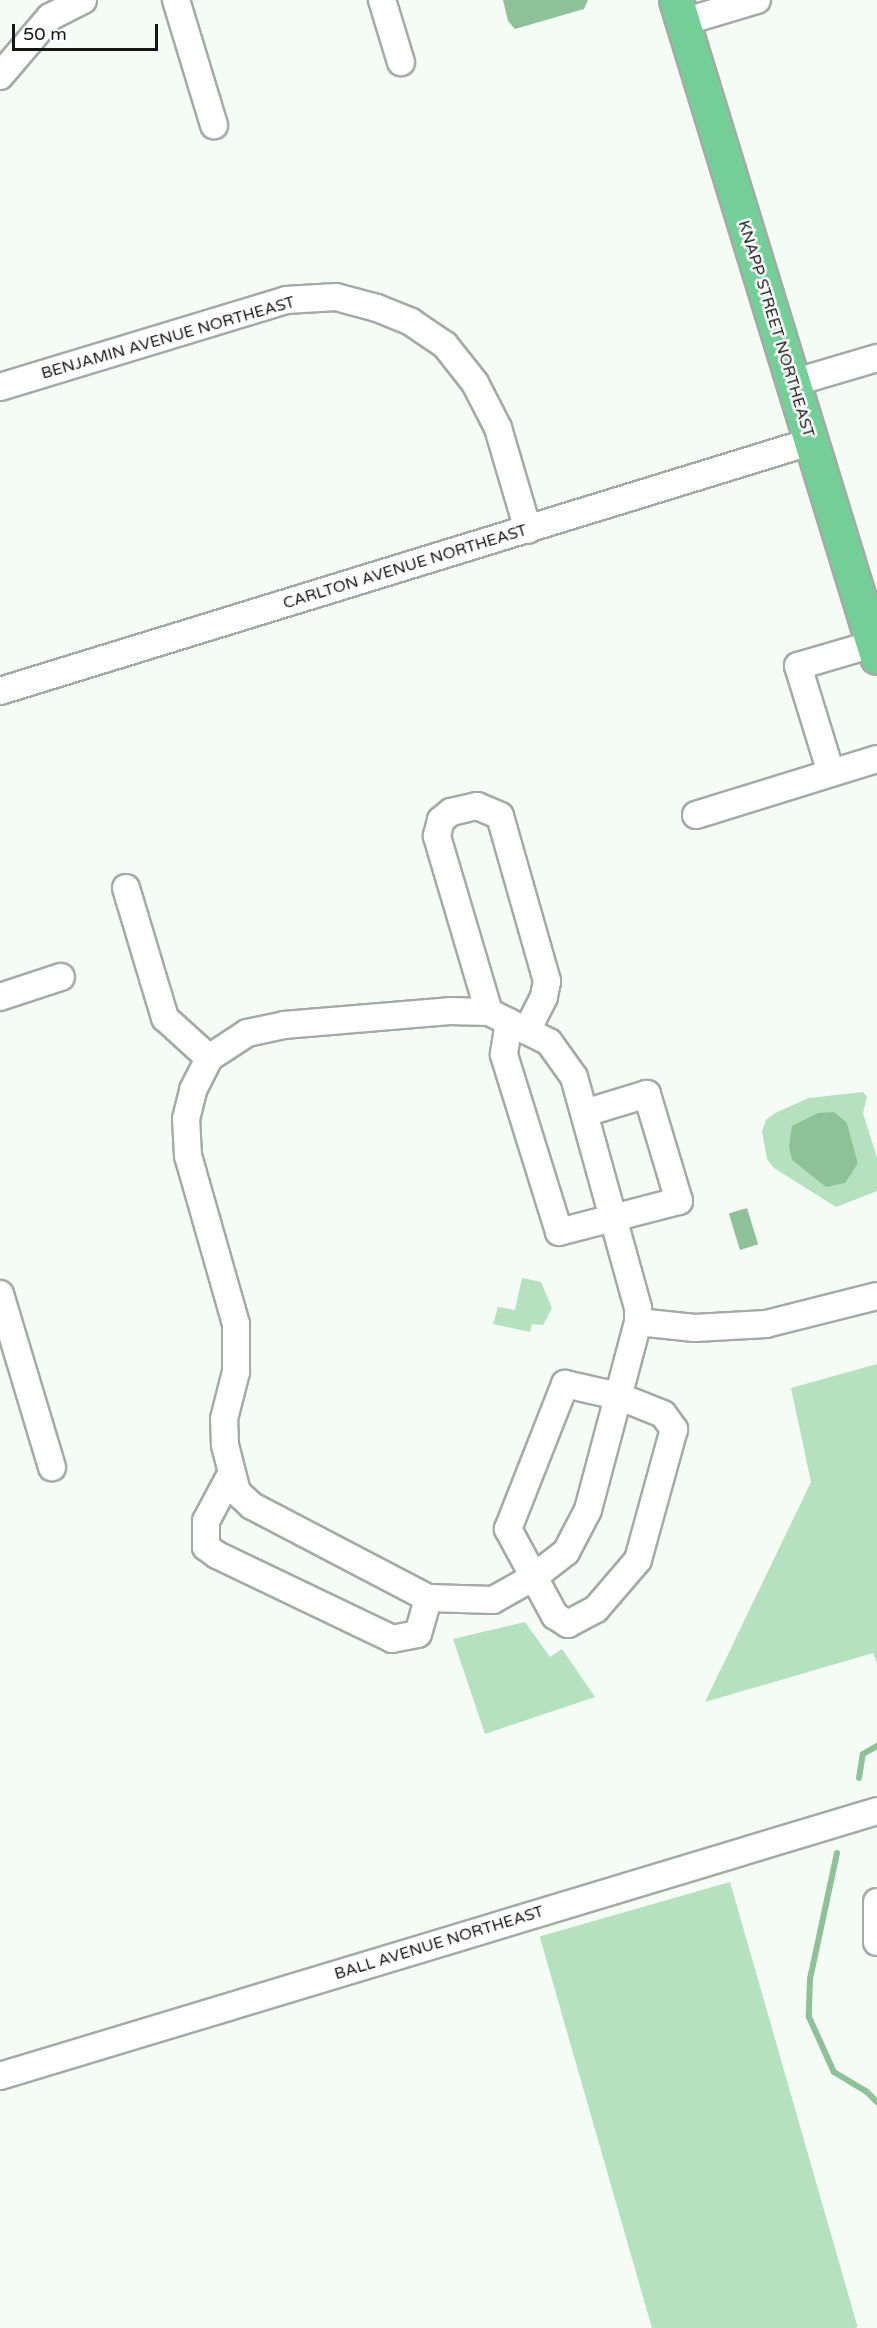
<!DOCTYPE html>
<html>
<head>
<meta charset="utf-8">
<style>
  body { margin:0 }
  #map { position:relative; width:877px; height:2328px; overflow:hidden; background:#f5fcf6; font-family:"Varela Round",sans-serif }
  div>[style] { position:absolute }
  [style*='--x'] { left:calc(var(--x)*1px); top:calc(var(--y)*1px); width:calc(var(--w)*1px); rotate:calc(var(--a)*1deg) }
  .green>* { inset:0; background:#b5e1be; transform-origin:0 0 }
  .water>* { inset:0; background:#8ec198; transform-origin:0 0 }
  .stream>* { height:6px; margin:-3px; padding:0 3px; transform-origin:3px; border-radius:3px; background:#8ec198 }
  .roads { filter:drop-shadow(2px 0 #a4aba5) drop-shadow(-2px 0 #a4aba5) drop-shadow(0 2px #a4aba5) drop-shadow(0 -2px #a4aba5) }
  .minor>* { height:26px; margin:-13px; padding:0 13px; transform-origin:13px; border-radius:13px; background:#fff }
  .major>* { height:33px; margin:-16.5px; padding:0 16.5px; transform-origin:16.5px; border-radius:16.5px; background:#73ce98 }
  span { translate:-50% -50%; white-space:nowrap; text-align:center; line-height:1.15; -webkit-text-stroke:5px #fff; paint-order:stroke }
  .street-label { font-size:16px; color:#151715 }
  .scale { position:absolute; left:12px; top:24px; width:146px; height:27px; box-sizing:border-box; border:3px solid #151715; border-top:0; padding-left:8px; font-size:18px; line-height:21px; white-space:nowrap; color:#151715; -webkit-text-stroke:4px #fff; paint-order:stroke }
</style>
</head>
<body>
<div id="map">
  <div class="green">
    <div style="clip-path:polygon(evenodd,863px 1092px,867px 1097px,863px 1113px,877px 1158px,877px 1191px,836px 1207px,774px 1168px,767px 1159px,762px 1131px,766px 1120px,775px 1113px,809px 1098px,863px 1092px,847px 1123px,858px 1163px,789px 1147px,847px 1123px)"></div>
    <div style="clip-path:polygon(522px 1278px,541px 1282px,552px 1308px,543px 1325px,532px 1324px,530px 1332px,493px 1324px,498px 1307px,515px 1310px)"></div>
    <div style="clip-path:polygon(877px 1364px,877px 1663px,873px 1653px,705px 1702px,811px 1482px,791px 1388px)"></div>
    <div style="clip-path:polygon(525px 1622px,550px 1657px,562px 1649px,595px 1697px,485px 1734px,453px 1639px)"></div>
    <div style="left:730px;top:1882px;width:463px;height:198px;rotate:74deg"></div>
  </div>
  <div class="water">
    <div style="clip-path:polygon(503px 0,588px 0,584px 9px,515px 29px,508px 21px)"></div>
    <div style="clip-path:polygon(834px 1112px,847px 1123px,858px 1163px,845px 1183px,826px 1187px,792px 1160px,789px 1147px,792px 1126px,818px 1113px)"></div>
    <div style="left:747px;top:1208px;width:38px;height:19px;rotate:73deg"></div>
  </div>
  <div class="stream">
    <div style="--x:859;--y:1778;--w:24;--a:-81"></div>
    <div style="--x:863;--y:1754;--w:16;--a:-30"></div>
    <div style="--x:837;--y:1853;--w:129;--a:102.1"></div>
    <div style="--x:810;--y:1979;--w:38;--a:92"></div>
    <div style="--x:809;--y:2017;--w:60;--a:65.6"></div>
    <div style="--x:834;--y:2072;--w:37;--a:31"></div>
    <div style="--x:866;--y:2091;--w:16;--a:45"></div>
  </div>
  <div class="roads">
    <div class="minor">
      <div style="--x:176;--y:0;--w:131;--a:73.1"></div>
      <div style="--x:382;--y:0;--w:65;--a:73"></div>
      <div style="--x:683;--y:22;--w:77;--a:-16.6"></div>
      <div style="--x:0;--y:76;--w:77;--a:-49.7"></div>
      <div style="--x:50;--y:17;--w:37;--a:-27"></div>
      <div style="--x:792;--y:383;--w:89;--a:-16.4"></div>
      <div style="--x:0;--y:387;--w:299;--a:-16.9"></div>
      <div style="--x:286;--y:300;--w:50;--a:-3.4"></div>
      <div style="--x:336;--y:297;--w:42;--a:15"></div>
      <div style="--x:377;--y:308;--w:37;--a:22"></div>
      <div style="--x:411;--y:322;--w:41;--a:34.1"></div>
      <div style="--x:445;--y:345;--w:48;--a:51.7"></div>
      <div style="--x:475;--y:383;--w:51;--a:62.9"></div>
      <div style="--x:498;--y:428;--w:106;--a:73.6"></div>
      <div style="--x:0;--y:691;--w:847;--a:-17.09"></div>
      <div style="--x:831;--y:773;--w:112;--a:-107.1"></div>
      <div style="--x:798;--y:666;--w:78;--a:-16.3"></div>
      <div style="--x:696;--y:815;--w:189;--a:-17.2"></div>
      <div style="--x:126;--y:888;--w:136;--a:73.3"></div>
      <div style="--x:165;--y:1018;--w:59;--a:42.3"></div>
      <div style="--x:0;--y:997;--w:64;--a:-18.2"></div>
      <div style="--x:449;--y:1011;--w:40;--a:1.4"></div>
      <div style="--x:489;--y:1012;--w:67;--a:26.6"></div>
      <div style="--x:549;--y:1042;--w:43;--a:54.5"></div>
      <div style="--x:574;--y:1077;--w:240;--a:74.5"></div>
      <div style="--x:638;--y:1308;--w:14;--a:90"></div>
      <div style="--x:638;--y:1322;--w:195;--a:104.9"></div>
      <div style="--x:588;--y:1510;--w:47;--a:117.6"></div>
      <div style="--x:566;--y:1552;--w:41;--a:142"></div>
      <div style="--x:534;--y:1577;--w:47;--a:150.7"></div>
      <div style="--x:493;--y:1600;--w:65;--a:-178.2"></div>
      <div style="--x:428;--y:1598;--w:199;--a:-152.4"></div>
      <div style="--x:252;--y:1506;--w:21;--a:-137"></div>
      <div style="--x:237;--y:1492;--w:49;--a:-104.3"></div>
      <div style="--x:225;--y:1445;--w:26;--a:-92"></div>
      <div style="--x:224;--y:1419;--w:49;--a:-75.7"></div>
      <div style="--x:236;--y:1372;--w:48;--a:-90"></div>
      <div style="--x:236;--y:1324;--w:175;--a:-105.9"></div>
      <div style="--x:188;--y:1156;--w:37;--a:-93"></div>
      <div style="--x:186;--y:1119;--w:30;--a:-76"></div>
      <div style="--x:193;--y:1090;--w:36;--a:-63"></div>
      <div style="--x:209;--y:1058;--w:45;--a:-33.3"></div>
      <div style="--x:247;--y:1033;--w:38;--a:-12"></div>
      <div style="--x:284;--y:1025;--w:166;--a:-4.8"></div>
      <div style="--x:489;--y:1012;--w:184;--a:-106.5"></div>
      <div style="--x:437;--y:836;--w:16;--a:-76"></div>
      <div style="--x:441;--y:820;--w:13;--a:-39"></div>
      <div style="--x:451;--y:812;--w:27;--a:-13"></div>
      <div style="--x:477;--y:806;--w:25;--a:23"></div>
      <div style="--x:500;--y:816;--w:172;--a:74.1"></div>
      <div style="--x:547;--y:981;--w:16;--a:101"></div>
      <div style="--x:544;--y:997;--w:38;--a:117"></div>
      <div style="--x:509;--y:1022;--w:33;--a:99"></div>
      <div style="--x:504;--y:1055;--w:185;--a:72.7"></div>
      <div style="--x:559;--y:1232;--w:124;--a:-14.5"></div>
      <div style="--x:679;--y:1201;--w:112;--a:-106.7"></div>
      <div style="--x:647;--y:1094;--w:65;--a:163"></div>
      <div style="--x:0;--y:1294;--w:181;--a:73.3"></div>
      <div style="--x:638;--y:1322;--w:57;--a:6"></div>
      <div style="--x:695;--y:1328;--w:71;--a:-3.2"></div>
      <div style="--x:766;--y:1324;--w:114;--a:-14.2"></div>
      <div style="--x:565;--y:1384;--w:54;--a:12.8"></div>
      <div style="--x:618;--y:1396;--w:48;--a:21.8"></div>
      <div style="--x:663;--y:1414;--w:19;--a:54"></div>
      <div style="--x:674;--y:1429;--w:136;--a:105.4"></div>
      <div style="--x:638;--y:1560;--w:65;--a:130.6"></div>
      <div style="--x:596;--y:1609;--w:32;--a:152"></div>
      <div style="--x:568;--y:1624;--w:15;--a:-148"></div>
      <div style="--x:555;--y:1616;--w:99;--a:-118.4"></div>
      <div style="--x:508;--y:1529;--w:156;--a:-68.5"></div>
      <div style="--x:231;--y:1474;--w:53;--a:118"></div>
      <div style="--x:206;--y:1521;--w:26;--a:90"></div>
      <div style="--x:206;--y:1547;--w:14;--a:36"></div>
      <div style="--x:217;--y:1555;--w:194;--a:25.6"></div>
      <div style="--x:392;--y:1639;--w:26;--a:-11"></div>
      <div style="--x:418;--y:1634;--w:37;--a:-74"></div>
      <div style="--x:877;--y:1902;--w:40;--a:90"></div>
      <div style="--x:0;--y:2076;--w:916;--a:-16.81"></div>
    </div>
    <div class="major">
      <div style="--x:676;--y:0;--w:687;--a:72.99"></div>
    </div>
  </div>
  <div class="street-label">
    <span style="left:776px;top:329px;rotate:73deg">KNAPP STREET NORTHEAST</span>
    <span style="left:168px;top:338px;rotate:-16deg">BENJAMIN AVENUE NORTHEAST</span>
    <span style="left:405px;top:567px;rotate:-17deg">CARLTON AVENUE NORTHEAST</span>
    <span style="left:439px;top:1943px;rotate:-17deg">BALL AVENUE NORTHEAST</span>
  </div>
  <div class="scale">50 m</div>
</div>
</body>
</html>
